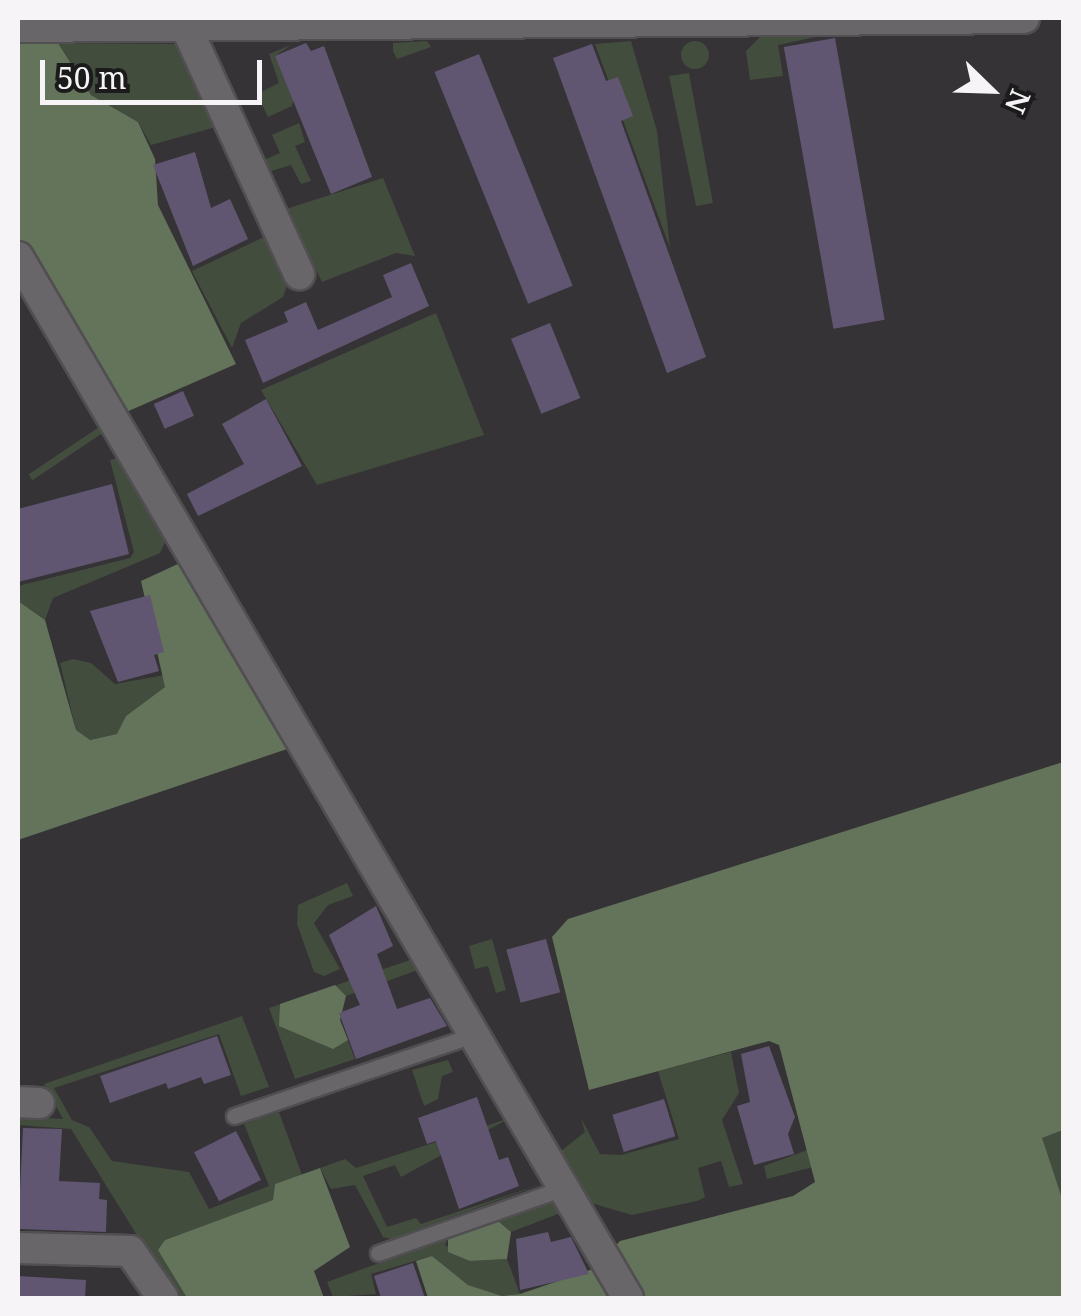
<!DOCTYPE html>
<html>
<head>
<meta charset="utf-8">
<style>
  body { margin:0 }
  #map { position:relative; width:1081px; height:1316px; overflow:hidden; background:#353335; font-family:"Noto Serif",serif }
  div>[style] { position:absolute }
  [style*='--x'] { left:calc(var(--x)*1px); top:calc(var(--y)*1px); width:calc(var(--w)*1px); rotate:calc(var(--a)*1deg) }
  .green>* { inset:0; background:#424d3e; transform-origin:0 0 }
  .round { border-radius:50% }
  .forest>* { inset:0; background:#63745b }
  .building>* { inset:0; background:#615671; transform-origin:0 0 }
  .roads { filter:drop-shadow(2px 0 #514f51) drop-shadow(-2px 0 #514f51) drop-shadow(0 2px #514f51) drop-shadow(0 -2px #514f51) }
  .service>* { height:15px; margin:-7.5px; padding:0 7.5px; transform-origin:7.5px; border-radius:7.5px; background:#696669 }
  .minor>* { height:30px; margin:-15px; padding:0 15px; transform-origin:15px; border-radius:15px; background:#696669 }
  span { translate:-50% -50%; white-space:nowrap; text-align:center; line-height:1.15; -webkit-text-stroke:8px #1c1b1c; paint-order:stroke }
  .frame { position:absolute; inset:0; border:20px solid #f6f4f6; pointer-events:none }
  .north { position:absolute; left:941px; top:40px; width:100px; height:100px; -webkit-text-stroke:8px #1c1b1c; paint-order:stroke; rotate:113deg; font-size:28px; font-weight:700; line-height:40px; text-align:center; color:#f6f4f6 }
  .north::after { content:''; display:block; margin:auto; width:35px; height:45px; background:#f6f4f6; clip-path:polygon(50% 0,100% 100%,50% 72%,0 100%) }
  .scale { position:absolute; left:40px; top:60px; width:222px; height:45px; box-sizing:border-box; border:5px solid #f6f4f6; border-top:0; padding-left:12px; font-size:30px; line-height:35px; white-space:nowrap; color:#f6f4f6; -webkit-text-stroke:8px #1c1b1c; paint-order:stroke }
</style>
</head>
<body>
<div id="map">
  <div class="green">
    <div style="clip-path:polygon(834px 33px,778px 45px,783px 76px,750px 80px,746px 51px,763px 34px)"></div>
    <div class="round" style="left:681px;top:41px;width:28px;height:28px"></div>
    <div style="clip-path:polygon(427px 41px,431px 47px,397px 59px,393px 51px,393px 43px)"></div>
    <div style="clip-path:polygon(631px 41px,657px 131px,670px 248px,595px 44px)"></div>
    <div style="clip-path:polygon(58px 43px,177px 44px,216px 127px,151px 145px,138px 122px,91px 95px)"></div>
    <div style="clip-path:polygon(291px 45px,275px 56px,295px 96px,292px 106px,268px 117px,257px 94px,279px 83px,269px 54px)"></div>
    <div style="clip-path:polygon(689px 73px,713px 203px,696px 206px,669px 76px)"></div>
    <div style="clip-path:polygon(299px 123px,305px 142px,295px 146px,311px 181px,301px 184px,291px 165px,268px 172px,264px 160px,280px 153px,272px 135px)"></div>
    <div style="clip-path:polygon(383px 178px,415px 256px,396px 253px,322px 282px,286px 209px)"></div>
    <div style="clip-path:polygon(264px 237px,288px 283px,283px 297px,241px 323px,232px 348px,192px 271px)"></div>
    <div style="clip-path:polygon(436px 313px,484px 435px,317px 485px,261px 390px)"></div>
    <div style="left:99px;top:427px;width:7px;height:85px;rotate:56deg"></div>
    <div style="clip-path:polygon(119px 458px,166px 540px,160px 553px,53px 598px,45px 620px,18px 601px,18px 586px,130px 558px,134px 552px,110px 460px)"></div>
    <div style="clip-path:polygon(73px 659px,91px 663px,115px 684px,165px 675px,165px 687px,126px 716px,118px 734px,89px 740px,76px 730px,60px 663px)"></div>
    <div style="clip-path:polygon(347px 883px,353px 896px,328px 905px,314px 923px,340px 969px,324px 976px,314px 972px,297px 924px,298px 905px)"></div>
    <div style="clip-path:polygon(492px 939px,506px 990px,496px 993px,488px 966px,475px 969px,469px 946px)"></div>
    <div style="clip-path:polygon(419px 957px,426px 967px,346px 996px,340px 1020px,355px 1059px,295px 1079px,269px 1008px)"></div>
    <div style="clip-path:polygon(242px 1016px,269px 1087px,241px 1096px,219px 1034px,54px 1088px,72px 1120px,89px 1127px,112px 1161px,189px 1172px,209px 1209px,269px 1186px,244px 1124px,279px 1112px,302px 1175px,275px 1184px,273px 1200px,165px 1240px,159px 1250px,187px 1298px,176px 1298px,71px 1129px,18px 1125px,18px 1116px,63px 1119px,44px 1084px)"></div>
    <div style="clip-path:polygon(731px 1052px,739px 1093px,722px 1120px,743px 1184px,729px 1187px,721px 1161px,698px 1168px,705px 1197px,697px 1201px,632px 1215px,591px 1203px,561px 1151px,585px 1132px,581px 1118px,600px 1154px,621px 1155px,679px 1139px,658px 1071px)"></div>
    <div style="clip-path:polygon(448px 1060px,453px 1072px,442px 1076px,438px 1099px,424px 1106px,412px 1070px)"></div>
    <div style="clip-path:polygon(510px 1118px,401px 1177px,395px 1165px,363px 1176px,387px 1227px,416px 1218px,421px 1224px,548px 1182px,391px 1239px,383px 1237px,355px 1185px,331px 1189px,320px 1168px,345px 1159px,356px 1168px)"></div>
    <div style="clip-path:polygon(1063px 1130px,1063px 1201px,1041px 1138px)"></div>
    <div style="clip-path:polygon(810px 1149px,813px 1167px,767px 1179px,764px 1166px)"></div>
    <div style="clip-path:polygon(552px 1200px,558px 1214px,511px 1232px,497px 1220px)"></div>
    <div style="clip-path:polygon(448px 1238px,445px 1245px,470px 1261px,507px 1259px,520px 1294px,502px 1296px,468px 1285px,432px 1256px,371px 1274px,376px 1294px,333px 1297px,327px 1282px)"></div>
  </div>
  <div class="forest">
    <div style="clip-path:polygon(18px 42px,58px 43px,91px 95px,138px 122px,155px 159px,158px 205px,236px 364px,124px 413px,18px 248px)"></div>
    <div style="clip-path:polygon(180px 563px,290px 736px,287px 749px,18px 840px,18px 601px,45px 620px,76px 730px,90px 740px,117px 734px,126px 716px,165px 687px,141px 581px)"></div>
    <div style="clip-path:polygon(1063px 762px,1063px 1130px,1042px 1138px,1063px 1201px,1063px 1298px,428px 1298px,416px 1261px,432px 1256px,468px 1285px,502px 1296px,520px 1294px,593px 1269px,620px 1241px,793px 1196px,815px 1182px,779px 1045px,769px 1041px,589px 1090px,552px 937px,568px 919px)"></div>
    <div style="clip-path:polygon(335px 985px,346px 996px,340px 1020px,348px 1040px,333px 1049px,279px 1026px,280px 1004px)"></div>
    <div style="clip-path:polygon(320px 1168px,350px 1247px,314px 1271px,324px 1298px,187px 1298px,158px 1250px,165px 1240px,273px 1200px,275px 1184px)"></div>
    <div style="clip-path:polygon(497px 1220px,511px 1232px,507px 1259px,470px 1261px,448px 1252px,448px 1238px)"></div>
  </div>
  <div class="building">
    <div style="left:835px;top:38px;width:286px;height:52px;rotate:80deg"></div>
    <div style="clip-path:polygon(306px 43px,311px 51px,324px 46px,372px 177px,331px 194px,275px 56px)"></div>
    <div style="clip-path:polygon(592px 44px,606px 81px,618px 77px,633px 116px,621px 121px,706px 357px,667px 373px,553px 58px)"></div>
    <div style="left:479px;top:54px;width:250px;height:48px;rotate:68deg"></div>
    <div style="clip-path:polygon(195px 152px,211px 208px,230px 199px,248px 239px,193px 266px,153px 165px)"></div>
    <div style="clip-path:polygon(411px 263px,429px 306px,263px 383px,245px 340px,288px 322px,284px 312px,306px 302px,318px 330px,392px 297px,383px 275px)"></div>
    <div style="left:550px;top:323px;width:81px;height:42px;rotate:68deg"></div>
    <div style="left:183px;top:391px;width:27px;height:32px;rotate:66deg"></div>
    <div style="clip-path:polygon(266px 399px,302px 466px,198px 516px,187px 494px,244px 464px,222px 424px)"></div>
    <div style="clip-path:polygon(112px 484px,129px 554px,18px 582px,18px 509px)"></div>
    <div style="clip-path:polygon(150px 595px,164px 652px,154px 655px,159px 671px,118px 682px,90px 611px)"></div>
    <div style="clip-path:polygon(376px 906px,393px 946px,377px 954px,397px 1009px,430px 998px,447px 1026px,356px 1059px,339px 1013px,360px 1005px,329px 935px)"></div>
    <div style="left:546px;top:939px;width:55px;height:41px;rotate:75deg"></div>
    <div style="clip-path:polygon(217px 1036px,231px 1075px,204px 1084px,201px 1077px,168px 1089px,166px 1083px,110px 1103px,100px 1076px)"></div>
    <div style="clip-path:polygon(769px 1046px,795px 1117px,788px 1134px,794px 1154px,754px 1165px,737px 1106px,750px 1102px,741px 1054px)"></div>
    <div style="clip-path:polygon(477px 1097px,499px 1160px,508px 1157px,519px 1186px,459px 1209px,436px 1141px,427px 1144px,418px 1118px)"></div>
    <div style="left:664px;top:1099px;width:39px;height:54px;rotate:73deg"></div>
    <div style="clip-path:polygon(23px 1128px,62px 1129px,59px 1181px,100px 1183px,99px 1199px,107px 1200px,106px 1232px,18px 1229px)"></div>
    <div style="left:236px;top:1131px;width:55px;height:47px;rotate:63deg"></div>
    <div style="clip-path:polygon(548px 1232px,551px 1242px,571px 1237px,589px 1274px,520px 1290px,516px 1239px)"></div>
    <div style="clip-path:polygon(413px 1263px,425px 1298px,381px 1298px,374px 1276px)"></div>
    <div style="clip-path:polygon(18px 1276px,86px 1280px,85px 1298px,18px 1298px)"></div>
  </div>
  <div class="roads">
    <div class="service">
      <div style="--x:234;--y:1116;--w:256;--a:-18.7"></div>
      <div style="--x:378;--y:1253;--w:197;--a:-19.3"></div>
    </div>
    <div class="minor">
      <div style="--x:18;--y:27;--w:1006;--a:-0.51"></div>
      <div style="--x:186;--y:27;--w:272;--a:65.4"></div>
      <div style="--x:18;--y:257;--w:1207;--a:59.63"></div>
      <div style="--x:18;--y:1102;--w:21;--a:3"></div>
      <div style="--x:18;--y:1248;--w:112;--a:1.5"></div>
      <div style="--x:130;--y:1251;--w:57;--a:54.9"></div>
    </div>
  </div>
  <div class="frame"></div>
  <div class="north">N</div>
  <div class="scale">50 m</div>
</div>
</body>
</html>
